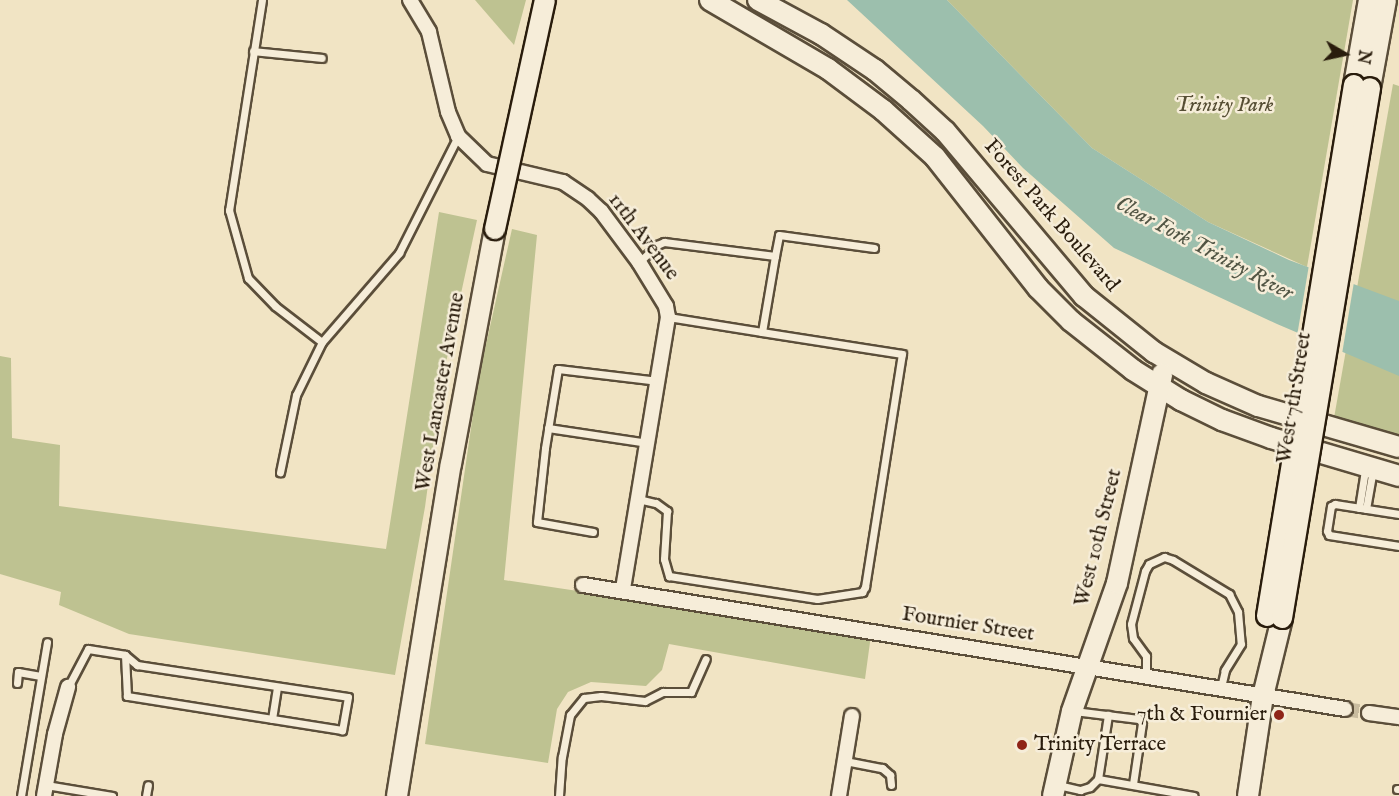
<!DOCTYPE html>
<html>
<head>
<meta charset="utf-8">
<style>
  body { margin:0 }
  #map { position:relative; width:1399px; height:796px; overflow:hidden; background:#f1e4c4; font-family:"IM FELL English",serif }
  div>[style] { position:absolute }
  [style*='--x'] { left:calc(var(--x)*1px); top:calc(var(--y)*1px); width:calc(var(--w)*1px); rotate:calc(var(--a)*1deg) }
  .green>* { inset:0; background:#bec291 }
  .water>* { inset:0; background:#9cbfad }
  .pier>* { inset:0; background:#f1e4c4 }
  .street-tunnel>* { height:14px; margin-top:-7px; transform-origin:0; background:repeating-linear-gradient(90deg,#c9bc9f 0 14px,transparent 0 21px) }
  .roads { filter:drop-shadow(2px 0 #5b4e3a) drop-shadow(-2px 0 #5b4e3a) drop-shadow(0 2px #5b4e3a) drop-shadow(0 -2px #5b4e3a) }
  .lane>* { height:7px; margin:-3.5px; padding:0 3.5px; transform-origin:3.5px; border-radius:3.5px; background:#f6edd9 }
  .street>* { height:14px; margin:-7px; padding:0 7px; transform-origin:7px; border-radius:7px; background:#f6edd9 }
  .secondary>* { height:20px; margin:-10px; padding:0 10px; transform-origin:10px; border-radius:10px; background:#f6edd9 }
  .bridges { filter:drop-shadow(2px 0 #291c0c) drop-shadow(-2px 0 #291c0c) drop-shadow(0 2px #291c0c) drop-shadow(0 -2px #291c0c) }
  .secondary-bridge>* { height:20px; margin:-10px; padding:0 10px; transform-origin:10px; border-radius:10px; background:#f6edd9 }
  .dots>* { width:16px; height:16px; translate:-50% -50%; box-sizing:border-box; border:3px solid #f6edd9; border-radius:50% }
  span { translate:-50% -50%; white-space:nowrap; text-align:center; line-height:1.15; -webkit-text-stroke:5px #f6edd9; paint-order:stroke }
  .park-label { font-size:21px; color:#564e34; font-style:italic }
  .street-label { font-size:21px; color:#291c0c }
  .poi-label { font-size:21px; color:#291c0c }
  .right { translate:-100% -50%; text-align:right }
  .left { translate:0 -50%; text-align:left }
  .water-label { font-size:22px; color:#515544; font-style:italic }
  .north { position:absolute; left:1315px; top:24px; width:60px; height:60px; -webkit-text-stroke:4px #f6edd9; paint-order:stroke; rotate:99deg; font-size:16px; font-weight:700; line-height:24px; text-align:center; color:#291c0c }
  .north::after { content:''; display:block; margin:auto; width:21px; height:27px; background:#291c0c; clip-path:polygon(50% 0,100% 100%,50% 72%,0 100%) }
</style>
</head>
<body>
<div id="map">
  <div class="green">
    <div style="clip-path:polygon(475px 0,526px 0,514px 45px)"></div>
    <div style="clip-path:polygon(947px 0,1353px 0,1307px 267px,1208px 222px,1092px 148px)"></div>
    <div style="clip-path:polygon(1393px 84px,1399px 86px,1399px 439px,1334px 418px)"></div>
    <div style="clip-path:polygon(439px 212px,477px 220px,442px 381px,425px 507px,395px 675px,129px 634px,59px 605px,61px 592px,0 574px,0 356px,11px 358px,12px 438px,60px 445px,59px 506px,386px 549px)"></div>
    <div style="clip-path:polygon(512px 229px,537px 235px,504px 580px,871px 635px,865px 679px,669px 644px,662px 670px,646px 686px,591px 682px,568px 692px,557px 709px,548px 763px,425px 744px,478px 380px)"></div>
  </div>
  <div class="water">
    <div style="clip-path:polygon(847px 0,947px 0,1092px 148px,1208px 222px,1289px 260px,1399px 301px,1399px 376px,1277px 324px,1114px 248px,1023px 168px,983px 126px)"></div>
  </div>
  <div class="pier">
    <div style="clip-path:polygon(1309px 265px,1354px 282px,1342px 354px,1297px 336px)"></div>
  </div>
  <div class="street-tunnel">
    <div style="--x:1345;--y:709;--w:24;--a:9"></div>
  </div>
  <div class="roads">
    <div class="lane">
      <div style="--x:262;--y:0;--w:213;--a:98.9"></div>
      <div style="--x:229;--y:210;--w:71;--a:74.4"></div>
      <div style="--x:248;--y:278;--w:39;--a:46"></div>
      <div style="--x:275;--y:306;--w:59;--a:37.5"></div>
      <div style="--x:322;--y:342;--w:59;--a:116.1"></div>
      <div style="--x:296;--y:395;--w:79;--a:101.7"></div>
      <div style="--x:253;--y:51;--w:69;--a:5.8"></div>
      <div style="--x:775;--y:256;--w:21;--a:-79"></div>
      <div style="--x:779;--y:235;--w:96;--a:7.8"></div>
      <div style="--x:639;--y:262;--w:25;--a:-43"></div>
      <div style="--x:657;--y:245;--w:8;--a:-23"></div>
      <div style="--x:664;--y:242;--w:112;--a:7.2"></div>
      <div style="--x:775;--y:256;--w:77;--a:99.7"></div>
      <div style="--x:762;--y:332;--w:95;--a:-170.9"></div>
      <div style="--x:322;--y:342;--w:118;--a:-49.1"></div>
      <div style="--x:399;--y:253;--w:131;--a:-63.2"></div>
      <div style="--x:548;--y:428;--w:101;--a:8.5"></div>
      <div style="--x:638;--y:499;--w:18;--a:13"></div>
      <div style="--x:656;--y:503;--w:14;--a:36"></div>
      <div style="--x:667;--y:511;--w:48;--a:93.6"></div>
      <div style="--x:664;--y:559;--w:18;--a:74"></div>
      <div style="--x:669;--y:576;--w:150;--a:8.8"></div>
      <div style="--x:817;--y:599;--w:46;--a:-8.8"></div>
      <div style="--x:862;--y:592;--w:6;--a:-59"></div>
      <div style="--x:865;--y:587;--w:236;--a:-81"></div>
      <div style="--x:902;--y:354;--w:142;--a:-171.1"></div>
      <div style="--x:1359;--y:508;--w:39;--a:-81"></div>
      <div style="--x:1366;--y:509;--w:40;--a:-80"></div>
      <div style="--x:1399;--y:514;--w:65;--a:-171.1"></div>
      <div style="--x:1335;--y:504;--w:4;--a:153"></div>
      <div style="--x:1331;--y:506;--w:25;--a:99"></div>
      <div style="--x:1327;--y:531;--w:4;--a:63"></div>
      <div style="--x:1329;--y:535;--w:71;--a:8.9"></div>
      <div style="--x:593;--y:532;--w:57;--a:-169.9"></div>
      <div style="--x:537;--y:522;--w:74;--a:-83.8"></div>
      <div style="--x:545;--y:448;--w:80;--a:-80.7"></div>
      <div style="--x:558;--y:369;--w:101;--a:6.8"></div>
      <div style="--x:1146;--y:676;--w:20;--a:-90"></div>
      <div style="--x:1146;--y:656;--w:22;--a:-126"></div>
      <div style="--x:1133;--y:638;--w:14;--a:-98"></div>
      <div style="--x:1131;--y:624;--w:55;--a:-75.2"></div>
      <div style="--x:1145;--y:571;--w:8;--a:-60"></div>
      <div style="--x:1149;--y:564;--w:17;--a:-25"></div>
      <div style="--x:1164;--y:557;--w:9;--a:18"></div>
      <div style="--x:1173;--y:560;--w:66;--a:31.3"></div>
      <div style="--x:1229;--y:594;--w:20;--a:63"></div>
      <div style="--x:1238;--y:612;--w:32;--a:85"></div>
      <div style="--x:1241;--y:644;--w:31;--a:122"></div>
      <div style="--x:1225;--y:670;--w:18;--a:103"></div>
      <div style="--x:17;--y:683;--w:11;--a:-85"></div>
      <div style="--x:18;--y:672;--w:23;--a:10"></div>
      <div style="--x:68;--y:687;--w:43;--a:-62.2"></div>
      <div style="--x:88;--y:649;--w:37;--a:9"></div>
      <div style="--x:125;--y:655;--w:16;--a:40"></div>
      <div style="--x:137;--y:665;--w:213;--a:8.6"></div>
      <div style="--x:348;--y:697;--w:34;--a:100"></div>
      <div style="--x:342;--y:730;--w:218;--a:-171"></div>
      <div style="--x:127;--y:696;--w:41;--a:-92.8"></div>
      <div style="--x:1074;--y:711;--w:65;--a:7"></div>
      <div style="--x:1139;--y:719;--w:5;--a:53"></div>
      <div style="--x:1142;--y:723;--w:62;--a:98.4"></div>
      <div style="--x:272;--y:719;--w:32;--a:-81"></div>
      <div style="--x:845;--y:761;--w:38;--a:11"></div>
      <div style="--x:882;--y:768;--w:11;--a:41"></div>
      <div style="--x:890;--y:775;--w:10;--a:84"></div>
      <div style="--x:1098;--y:779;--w:97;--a:10"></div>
      <div style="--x:46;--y:785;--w:67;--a:9.5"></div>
      <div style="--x:1058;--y:785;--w:23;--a:13"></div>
      <div style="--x:1080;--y:790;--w:10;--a:-17"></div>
      <div style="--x:1090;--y:787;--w:11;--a:-45"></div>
      <div style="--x:1098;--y:779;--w:65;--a:-81.1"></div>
      <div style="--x:1397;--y:789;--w:2;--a:0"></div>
      <div style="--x:21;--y:796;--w:156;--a:-80.4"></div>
      <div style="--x:146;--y:796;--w:11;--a:-80"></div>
      <div style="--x:559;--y:796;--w:39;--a:-86"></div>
      <div style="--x:562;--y:757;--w:43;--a:-79.2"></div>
      <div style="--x:570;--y:715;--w:22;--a:-51"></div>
      <div style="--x:584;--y:698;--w:17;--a:-7"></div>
      <div style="--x:601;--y:696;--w:44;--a:6.5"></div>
      <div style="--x:645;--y:701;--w:20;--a:-27"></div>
      <div style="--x:663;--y:692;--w:28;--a:0"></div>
      <div style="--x:691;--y:692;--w:36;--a:-66"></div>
    </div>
    <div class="street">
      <div style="--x:410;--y:0;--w:37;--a:59"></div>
      <div style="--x:429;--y:32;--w:82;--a:76.6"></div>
      <div style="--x:448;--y:112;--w:26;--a:67"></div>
      <div style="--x:458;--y:136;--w:40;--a:44"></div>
      <div style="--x:487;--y:164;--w:78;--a:13.3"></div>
      <div style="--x:563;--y:182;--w:30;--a:34"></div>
      <div style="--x:588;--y:199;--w:18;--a:43"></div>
      <div style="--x:601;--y:211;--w:64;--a:53.3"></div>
      <div style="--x:639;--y:262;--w:52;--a:58.5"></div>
      <div style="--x:666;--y:306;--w:11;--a:80"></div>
      <div style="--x:668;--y:317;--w:277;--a:99.4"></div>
      <div style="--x:583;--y:585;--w:772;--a:9.24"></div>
      <div style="--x:1369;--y:713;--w:30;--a:8"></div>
      <div style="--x:44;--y:796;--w:63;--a:-79.9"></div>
      <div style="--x:55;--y:734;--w:49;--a:-74.5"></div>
      <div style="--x:839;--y:796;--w:81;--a:-80.8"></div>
    </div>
    <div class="secondary">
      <div style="--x:710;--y:0;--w:137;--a:30.3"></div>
      <div style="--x:828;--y:69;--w:69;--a:36.7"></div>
      <div style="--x:883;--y:110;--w:70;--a:42.1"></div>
      <div style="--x:935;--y:157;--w:167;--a:51.8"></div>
      <div style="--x:1038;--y:288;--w:47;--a:45"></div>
      <div style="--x:1071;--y:321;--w:79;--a:38.3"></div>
      <div style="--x:1133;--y:370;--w:57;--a:32"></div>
      <div style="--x:1181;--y:400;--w:46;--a:26"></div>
      <div style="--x:1222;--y:420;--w:52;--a:20.2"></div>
      <div style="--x:1271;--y:438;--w:134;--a:16.5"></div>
      <div style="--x:758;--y:0;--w:72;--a:28.4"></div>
      <div style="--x:821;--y:34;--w:65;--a:33.7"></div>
      <div style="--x:875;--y:70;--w:47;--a:39.8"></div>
      <div style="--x:911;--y:100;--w:46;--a:42.4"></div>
      <div style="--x:945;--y:131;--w:216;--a:49.9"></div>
      <div style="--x:1084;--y:296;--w:90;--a:38.7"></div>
      <div style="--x:1154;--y:352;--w:61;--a:30.8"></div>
      <div style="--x:1206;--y:383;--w:57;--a:23.9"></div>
      <div style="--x:1258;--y:406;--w:147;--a:16.2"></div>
      <div style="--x:1354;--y:85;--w:86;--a:-80"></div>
      <div style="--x:1370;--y:88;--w:89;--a:-79.7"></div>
      <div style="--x:397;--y:796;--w:336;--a:-80.8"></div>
      <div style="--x:451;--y:464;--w:239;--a:-79.4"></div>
      <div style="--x:1053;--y:796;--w:87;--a:-77.4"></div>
      <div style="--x:1072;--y:711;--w:136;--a:-70.6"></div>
      <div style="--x:1117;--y:583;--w:214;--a:-77.8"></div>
      <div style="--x:1248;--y:796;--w:101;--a:-81.5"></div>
      <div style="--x:1263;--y:696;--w:80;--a:-76.3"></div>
    </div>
  </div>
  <div class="bridges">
    <div class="secondary-bridge">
      <div style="--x:495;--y:229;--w:234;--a:-77.7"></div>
      <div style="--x:1267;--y:616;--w:538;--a:-80.7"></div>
      <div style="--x:1282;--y:618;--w:537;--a:-80.57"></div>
    </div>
  </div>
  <div class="dots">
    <div style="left:1279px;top:715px;background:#8f2418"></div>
    <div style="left:1022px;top:745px;background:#8f2418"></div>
  </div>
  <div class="park-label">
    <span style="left:1224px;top:106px">Trinity Park</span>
  </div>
  <div class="street-label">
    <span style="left:1051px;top:216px;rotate:49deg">Forest Park Boulevard</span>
    <span style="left:643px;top:237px;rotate:53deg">11th Avenue</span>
    <span style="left:441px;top:392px;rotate:-80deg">West Lancaster Avenue</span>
    <span style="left:1295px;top:398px;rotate:-81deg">West 7th Street</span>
    <span style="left:1099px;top:538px;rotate:-76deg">West 10th Street</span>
    <span style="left:968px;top:625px;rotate:9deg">Fournier Street</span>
  </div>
  <div class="poi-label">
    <span class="right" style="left:1267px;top:715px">7th &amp; Fournier</span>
    <span class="left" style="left:1034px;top:745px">Trinity Terrace</span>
  </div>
  <div class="water-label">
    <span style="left:1204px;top:249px;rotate:28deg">Clear Fork Trinity River</span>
  </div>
  <div class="north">N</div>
</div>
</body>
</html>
